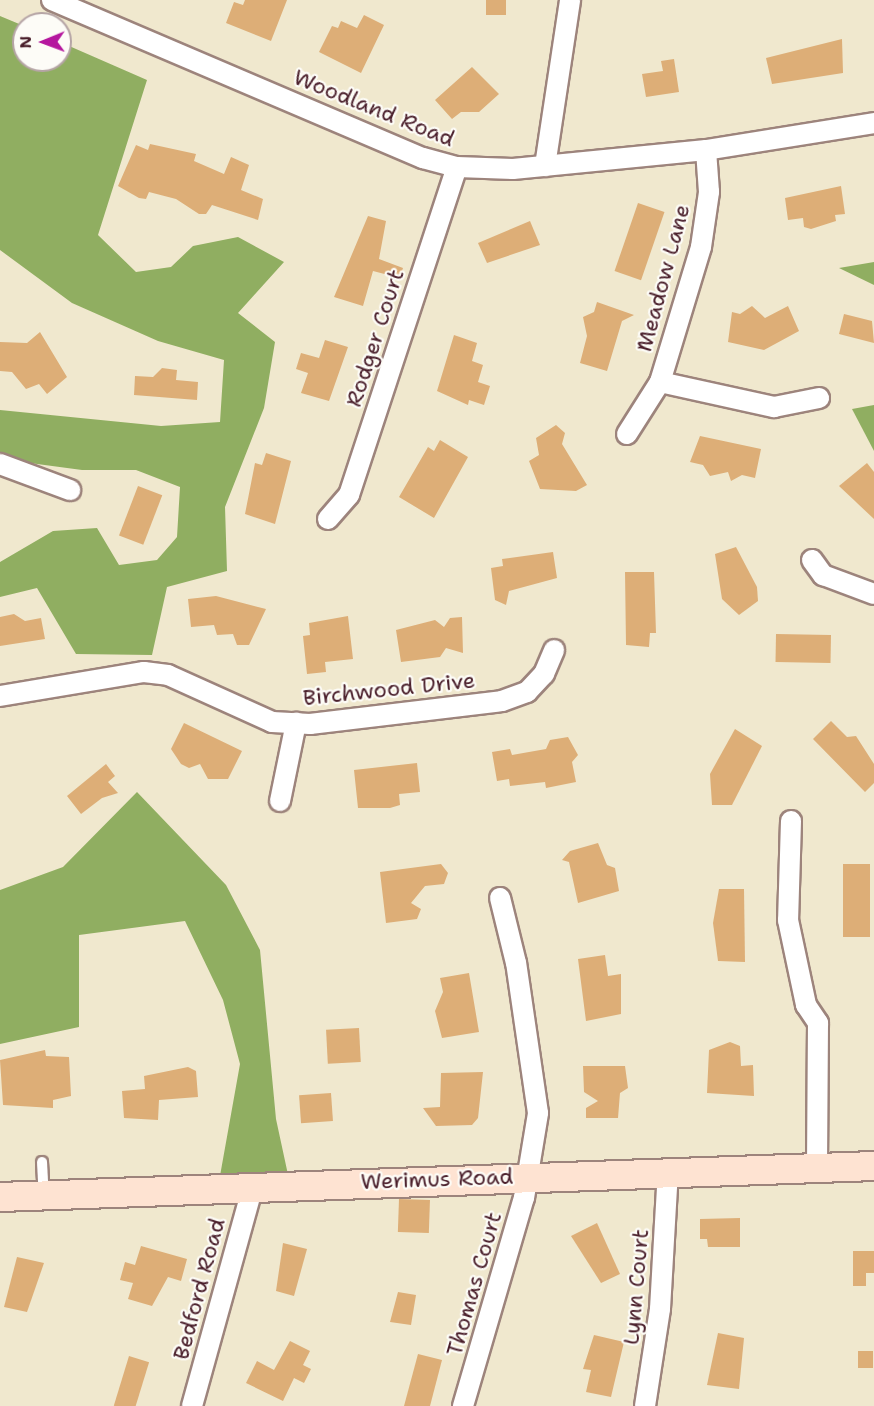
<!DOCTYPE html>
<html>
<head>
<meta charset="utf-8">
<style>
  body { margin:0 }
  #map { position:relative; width:874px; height:1406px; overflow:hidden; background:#f0e8ce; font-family:"Shantell Sans",sans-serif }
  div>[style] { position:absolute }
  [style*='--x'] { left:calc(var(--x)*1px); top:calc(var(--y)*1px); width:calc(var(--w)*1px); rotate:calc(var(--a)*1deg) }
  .forest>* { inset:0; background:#90ae61 }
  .building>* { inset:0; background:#ddae77; transform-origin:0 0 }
  .roads { filter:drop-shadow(2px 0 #9d847c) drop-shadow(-2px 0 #9d847c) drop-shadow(0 2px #9d847c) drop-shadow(0 -2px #9d847c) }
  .service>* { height:10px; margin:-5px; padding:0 5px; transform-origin:5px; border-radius:5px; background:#fff }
  .minor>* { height:20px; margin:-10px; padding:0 10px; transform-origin:10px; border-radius:10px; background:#fff }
  .secondary>* { height:28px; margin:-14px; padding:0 14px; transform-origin:14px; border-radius:14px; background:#fee3d2 }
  span { translate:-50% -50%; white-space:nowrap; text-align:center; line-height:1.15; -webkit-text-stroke:4.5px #fdfcf7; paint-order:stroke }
  .street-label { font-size:22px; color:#4a1f2b }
  .north { position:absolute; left:12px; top:12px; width:60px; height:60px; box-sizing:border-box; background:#fdfcf7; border:2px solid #b5a4a5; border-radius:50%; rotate:269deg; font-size:16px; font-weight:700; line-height:24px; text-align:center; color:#4a1f2b }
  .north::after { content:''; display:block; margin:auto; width:21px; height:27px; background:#b5179e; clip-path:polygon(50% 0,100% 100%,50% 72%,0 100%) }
</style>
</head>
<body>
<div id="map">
  <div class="forest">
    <div style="clip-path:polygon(0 16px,24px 26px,24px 60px,60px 60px,60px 42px,147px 80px,98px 235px,136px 272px,171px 267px,193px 246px,238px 237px,284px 262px,238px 313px,275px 342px,264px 408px,225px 507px,227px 571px,167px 587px,152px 655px,76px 654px,37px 588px,0 597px,0 562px,53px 531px,97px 528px,119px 565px,157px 560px,177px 537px,180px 487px,136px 470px,82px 470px,0 459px,0 410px,161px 426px,220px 422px,224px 360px,158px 341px,72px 303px,0 250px)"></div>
    <div style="clip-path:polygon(874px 262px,874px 285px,839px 268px)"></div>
    <div style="clip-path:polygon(874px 405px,874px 451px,852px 409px)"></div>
    <div style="clip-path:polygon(137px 792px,226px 885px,260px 950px,276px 1119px,290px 1184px,218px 1187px,240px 1064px,223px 1000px,185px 921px,79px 935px,79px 1027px,0 1044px,0 890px,63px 867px)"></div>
  </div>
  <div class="building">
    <div style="clip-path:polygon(245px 0,287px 0,271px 41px,226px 23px,234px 2px,243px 5px)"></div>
    <div style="left:486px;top:0;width:20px;height:15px"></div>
    <div style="clip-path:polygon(364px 15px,384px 25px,361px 73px,319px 52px,332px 26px,338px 28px,341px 21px,357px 28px)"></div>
    <div style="clip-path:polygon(842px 39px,843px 73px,772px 84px,766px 58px)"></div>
    <div style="clip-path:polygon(674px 59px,679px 92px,646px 97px,642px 74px,663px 71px,661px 61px)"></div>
    <div style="clip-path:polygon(472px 67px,499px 94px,479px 112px,461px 112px,452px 119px,435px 100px)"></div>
    <div style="clip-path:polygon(150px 144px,196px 154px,194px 161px,224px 174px,231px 157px,249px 165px,241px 190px,263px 199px,258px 220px,212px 205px,206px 214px,199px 214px,176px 199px,149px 192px,146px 199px,139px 198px,118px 186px,136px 145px,148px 150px)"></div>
    <div style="clip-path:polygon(841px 186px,845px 214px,835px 215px,836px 221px,811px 229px,804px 227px,803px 218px,788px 220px,785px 198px)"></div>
    <div style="left:638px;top:203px;width:28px;height:72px;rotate:19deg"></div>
    <div style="clip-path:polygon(368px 216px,386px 221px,379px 259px,403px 268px,400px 278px,373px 271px,363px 306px,334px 297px)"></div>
    <div style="clip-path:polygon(530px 221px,540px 245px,487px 263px,478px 243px)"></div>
    <div style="clip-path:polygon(597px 302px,634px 315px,622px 321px,607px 371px,580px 363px,587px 336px,583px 317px,594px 312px)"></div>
    <div style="clip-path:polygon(752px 306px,765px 318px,788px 306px,799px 331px,764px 350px,728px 342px,732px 312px,740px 314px)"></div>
    <div style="clip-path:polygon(844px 314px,872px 321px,874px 343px,839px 334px)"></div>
    <div style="clip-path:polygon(40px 332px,67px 377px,47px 394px,39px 384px,26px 389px,12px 372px,0 371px,0 342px,27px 343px)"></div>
    <div style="clip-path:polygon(454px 335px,477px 343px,472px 361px,483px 365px,478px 382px,490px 386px,484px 405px,469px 400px,468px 405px,437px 391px)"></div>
    <div style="clip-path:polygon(325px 340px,348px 347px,329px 401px,301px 393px,308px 373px,296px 369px,301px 353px,319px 358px)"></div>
    <div style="clip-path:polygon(162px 368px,177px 370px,176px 380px,198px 382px,197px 400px,134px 395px,135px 376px,153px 377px)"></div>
    <div style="clip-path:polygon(556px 425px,565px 433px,562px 444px,587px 485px,576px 491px,540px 489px,529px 461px,539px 455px,536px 438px)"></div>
    <div style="clip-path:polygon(700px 436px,761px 449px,755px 478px,742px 475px,731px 481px,728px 472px,710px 476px,703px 465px,690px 462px)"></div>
    <div style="clip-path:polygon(440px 440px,468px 457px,434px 518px,399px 497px,428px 447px,434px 451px)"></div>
    <div style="clip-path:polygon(266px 453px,291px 461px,275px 524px,245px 514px,255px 463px,262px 465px)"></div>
    <div style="clip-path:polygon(867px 463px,874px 472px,874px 519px,839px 486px)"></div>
    <div style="left:138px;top:486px;width:26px;height:53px;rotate:21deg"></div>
    <div style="clip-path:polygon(736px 547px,757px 587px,758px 601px,739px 615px,722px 599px,715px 554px)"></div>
    <div style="clip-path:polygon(553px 552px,557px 578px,509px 591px,506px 605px,495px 600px,491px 568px,503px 566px,502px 559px)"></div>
    <div style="clip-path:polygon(625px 572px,654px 572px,656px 633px,650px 633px,649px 647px,626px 645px)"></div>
    <div style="clip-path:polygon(216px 596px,266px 609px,249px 645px,237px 645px,233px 634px,217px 635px,214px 625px,191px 627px,188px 599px)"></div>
    <div style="clip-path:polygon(14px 614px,25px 621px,41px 618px,45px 639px,0 646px,0 617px)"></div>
    <div style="clip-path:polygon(348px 616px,353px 659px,325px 662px,326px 672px,307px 674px,303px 636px,310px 635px,309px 623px)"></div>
    <div style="clip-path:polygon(462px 617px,463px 653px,446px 648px,440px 657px,401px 662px,396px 630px,435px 620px,444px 627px,450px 618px)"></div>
    <div style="left:776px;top:634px;width:55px;height:28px;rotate:1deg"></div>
    <div style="clip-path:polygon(831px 721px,847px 737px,856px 736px,874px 764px,874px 783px,865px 792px,813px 739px)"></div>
    <div style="clip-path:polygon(184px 723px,242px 751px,228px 779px,208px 779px,200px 764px,189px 768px,181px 764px,171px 749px)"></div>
    <div style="clip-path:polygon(735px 729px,762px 746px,732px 805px,712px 805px,710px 774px)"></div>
    <div style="clip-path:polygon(568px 737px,578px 755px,572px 762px,576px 782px,546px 788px,545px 782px,510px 786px,509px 779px,497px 781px,492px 752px,510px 749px,512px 755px,546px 749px,550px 740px)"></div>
    <div style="clip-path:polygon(417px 763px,420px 792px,399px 794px,400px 805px,390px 808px,358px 808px,354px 770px)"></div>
    <div style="clip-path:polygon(106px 764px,115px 776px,108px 782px,118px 793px,102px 798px,81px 814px,67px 796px)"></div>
    <div style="clip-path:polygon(598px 843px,607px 865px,615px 868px,619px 891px,578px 903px,569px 862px,562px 860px,570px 851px)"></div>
    <div style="clip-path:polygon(441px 864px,448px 873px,444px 884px,425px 886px,411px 903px,421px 909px,417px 919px,386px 923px,380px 872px)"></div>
    <div style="left:843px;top:864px;width:27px;height:73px"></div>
    <div style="clip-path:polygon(719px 889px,744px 889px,745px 962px,718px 961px,713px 923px)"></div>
    <div style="clip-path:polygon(605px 955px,608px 976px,621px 974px,621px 1014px,586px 1021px,578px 959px)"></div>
    <div style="clip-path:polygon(469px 973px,479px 1032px,442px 1038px,435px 1011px,443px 992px,440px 978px)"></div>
    <div style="left:359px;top:1028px;width:34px;height:33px;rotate:87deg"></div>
    <div style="clip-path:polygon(730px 1042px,740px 1046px,741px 1066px,753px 1065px,754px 1096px,707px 1093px,709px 1050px)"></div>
    <div style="clip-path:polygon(45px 1050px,46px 1056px,69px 1057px,71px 1096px,53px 1100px,53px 1108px,3px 1105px,0 1060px)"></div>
    <div style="clip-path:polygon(583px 1066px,625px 1066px,628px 1088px,620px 1093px,618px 1118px,586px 1118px,586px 1108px,598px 1101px,584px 1092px)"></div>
    <div style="clip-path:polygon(188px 1067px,196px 1071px,198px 1097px,159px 1100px,158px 1120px,124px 1118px,122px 1091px,145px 1089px,144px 1076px)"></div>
    <div style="clip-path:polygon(483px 1072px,478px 1118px,472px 1125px,436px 1126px,423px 1108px,440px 1107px,441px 1073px)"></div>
    <div style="left:331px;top:1093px;width:28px;height:32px;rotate:86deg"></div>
    <div style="left:399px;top:1199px;width:31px;height:33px;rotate:2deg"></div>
    <div style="clip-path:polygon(740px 1218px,740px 1247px,708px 1247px,707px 1239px,700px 1239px,700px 1219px)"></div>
    <div style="clip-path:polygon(597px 1223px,620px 1274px,601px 1283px,571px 1236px)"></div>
    <div style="clip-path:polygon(283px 1243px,307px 1249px,294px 1296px,276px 1291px)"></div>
    <div style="clip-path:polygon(141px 1246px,187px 1259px,181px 1281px,168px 1277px,152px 1306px,128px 1299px,133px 1283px,120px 1280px,125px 1262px,135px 1265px)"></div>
    <div style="clip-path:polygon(853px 1251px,874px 1251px,874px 1273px,866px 1273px,866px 1286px,853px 1286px)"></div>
    <div style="clip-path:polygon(17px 1257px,44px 1263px,27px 1312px,4px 1307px)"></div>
    <div style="clip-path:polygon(398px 1292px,416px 1295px,411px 1325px,390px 1322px)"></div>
    <div style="clip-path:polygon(718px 1333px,744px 1338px,739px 1389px,707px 1385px)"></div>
    <div style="clip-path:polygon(594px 1335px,624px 1342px,611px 1397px,586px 1392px,591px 1370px,583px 1369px)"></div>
    <div style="clip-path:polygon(290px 1341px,310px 1351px,303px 1365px,311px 1369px,304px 1383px,294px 1378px,283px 1401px,246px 1383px,257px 1361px,274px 1370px)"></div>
    <div style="left:858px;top:1351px;width:15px;height:17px"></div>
    <div style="clip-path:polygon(418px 1354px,442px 1360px,430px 1406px,404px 1406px)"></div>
    <div style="left:129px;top:1356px;width:21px;height:52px;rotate:17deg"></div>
  </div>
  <div class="roads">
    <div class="service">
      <div style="--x:42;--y:1162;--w:33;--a:87"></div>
    </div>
    <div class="minor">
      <div style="--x:52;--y:0;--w:403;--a:23.1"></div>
      <div style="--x:423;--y:158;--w:35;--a:15"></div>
      <div style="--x:457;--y:167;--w:56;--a:2"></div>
      <div style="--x:513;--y:169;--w:194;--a:-5.6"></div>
      <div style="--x:706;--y:150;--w:170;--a:-9.1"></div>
      <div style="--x:545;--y:166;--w:168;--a:-81.4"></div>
      <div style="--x:660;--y:382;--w:117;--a:12.4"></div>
      <div style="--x:774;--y:407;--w:46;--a:-11.3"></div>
      <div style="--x:627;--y:434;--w:62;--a:-57.6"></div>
      <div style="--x:660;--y:382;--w:141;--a:-73.1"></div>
      <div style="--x:701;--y:247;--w:56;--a:-81.7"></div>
      <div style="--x:709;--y:192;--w:42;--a:-94.1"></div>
      <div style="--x:0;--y:464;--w:75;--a:20.4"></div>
      <div style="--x:328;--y:519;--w:32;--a:-49"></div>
      <div style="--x:349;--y:495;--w:345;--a:-71.8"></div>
      <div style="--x:812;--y:560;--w:19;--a:54"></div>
      <div style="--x:823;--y:575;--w:54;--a:20.4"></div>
      <div style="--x:0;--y:696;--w:146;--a:-9.5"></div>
      <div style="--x:144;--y:672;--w:24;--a:7"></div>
      <div style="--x:168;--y:675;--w:114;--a:24.3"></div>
      <div style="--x:272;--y:722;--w:38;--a:3"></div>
      <div style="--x:310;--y:724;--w:193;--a:-6.8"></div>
      <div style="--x:502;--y:701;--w:27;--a:-20"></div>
      <div style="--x:527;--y:692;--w:25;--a:-47"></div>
      <div style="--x:544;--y:674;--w:26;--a:-67"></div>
      <div style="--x:280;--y:801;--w:80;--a:-78.4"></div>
      <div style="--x:791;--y:821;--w:99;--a:91.7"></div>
      <div style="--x:788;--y:920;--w:87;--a:78"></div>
      <div style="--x:806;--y:1005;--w:22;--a:56"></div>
      <div style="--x:818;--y:1023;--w:145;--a:90.4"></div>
      <div style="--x:192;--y:1406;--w:228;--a:-74.5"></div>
      <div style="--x:463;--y:1406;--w:217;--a:-73.7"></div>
      <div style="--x:524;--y:1198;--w:86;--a:-80.6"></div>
      <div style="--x:538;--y:1113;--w:152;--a:-98.3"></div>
      <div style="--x:516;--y:963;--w:67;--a:-103.8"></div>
      <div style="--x:645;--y:1406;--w:98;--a:-81.2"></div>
      <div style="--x:660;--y:1309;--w:138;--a:-86.7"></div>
    </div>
    <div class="secondary">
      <div style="--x:0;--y:1197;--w:875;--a:-2.03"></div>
    </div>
  </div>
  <div class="street-label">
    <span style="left:374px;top:108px;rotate:22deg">Woodland Road</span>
    <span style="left:663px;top:278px;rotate:-75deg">Meadow Lane</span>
    <span style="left:375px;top:338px;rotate:-72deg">Rodger Court</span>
    <span style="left:389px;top:689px;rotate:-6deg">Birchwood Drive</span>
    <span style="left:437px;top:1179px;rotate:-2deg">Werimus Road</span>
    <span style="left:474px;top:1284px;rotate:-74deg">Thomas Court</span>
    <span style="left:636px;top:1287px;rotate:-85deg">Lynn Court</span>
    <span style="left:199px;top:1289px;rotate:-75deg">Bedford Road</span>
  </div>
  <div class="north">N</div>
</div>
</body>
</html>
